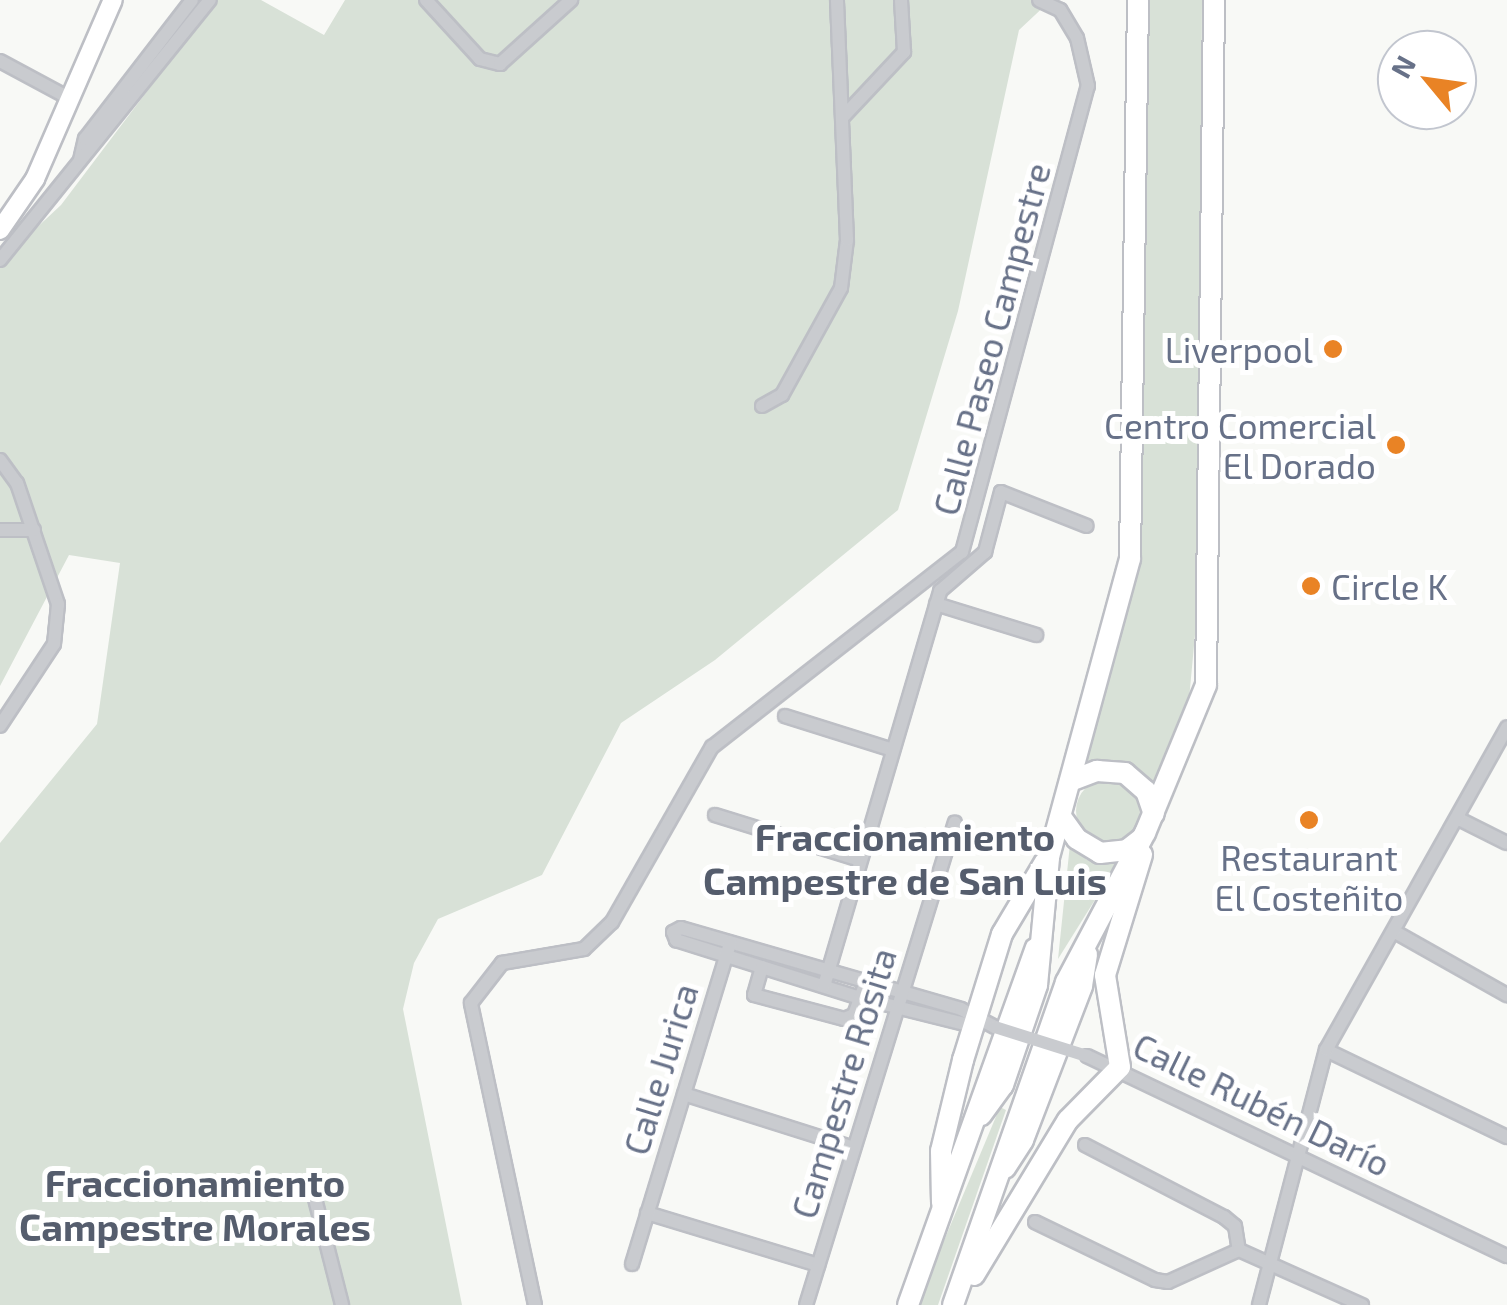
<!DOCTYPE html>
<html>
<head>
<meta charset="utf-8">
<style>
  body { margin:0 }
  #map { position:relative; width:1507px; height:1305px; overflow:hidden; background:#f8f9f6; font-family:"Exo 2",sans-serif }
  div>[style] { position:absolute }
  [style*='--x'] { left:calc(var(--x)*1px); top:calc(var(--y)*1px); width:calc(var(--w)*1px); rotate:calc(var(--a)*1deg) }
  .green>* { inset:0; background:#d8e1d7 }
  .round { border-radius:50% }
  .roads { filter:drop-shadow(2px 0 #bdbfc5) drop-shadow(-2px 0 #bdbfc5) drop-shadow(0 2px #bdbfc5) drop-shadow(0 -2px #bdbfc5) }
  .minor>* { height:12px; margin:-6px; padding:0 6px; transform-origin:6px; border-radius:6px; background:#c9cbcf }
  .secondary>* { height:18px; margin:-9px; padding:0 9px; transform-origin:9px; border-radius:9px; background:#fff }
  .primary>* { height:20px; margin:-10px; padding:0 10px; transform-origin:10px; border-radius:10px; background:#fff }
  .minor-bridge>* { height:12px; margin:-6px; padding:0 6px; transform-origin:6px; border-radius:6px; background:#c9cbcf }
  .dots>* { width:28px; height:28px; translate:-50% -50%; box-sizing:border-box; border:5px solid #fff; border-radius:50% }
  span { translate:-50% -50%; white-space:nowrap; text-align:center; line-height:1.15; -webkit-text-stroke:10px #fff; paint-order:stroke }
  .street-label { font-size:35px; color:#677188 }
  .poi-label { font-size:35px; color:#677188 }
  .right { translate:-100% -50%; text-align:right }
  .left { translate:0 -50%; text-align:left }
  .neighbourhood-label { font-size:38px; color:#555d6d; font-weight:700 }
  .north { position:absolute; left:1377px; top:30px; width:100px; height:100px; box-sizing:border-box; background:#fff; border:2px solid #c2c6cf; border-radius:50%; rotate:299deg; font-size:28px; font-weight:700; line-height:40px; text-align:center; color:#677188 }
  .north::after { content:''; display:block; margin:auto; width:35px; height:45px; background:#e98325; clip-path:polygon(50% 0,100% 100%,50% 72%,0 100%) }
</style>
</head>
<body>
<div id="map">
  <div class="green">
    <div style="clip-path:polygon(216px 0,261px 0,324px 35px,345px 0,1051px 0,1019px 30px,958px 311px,898px 510px,715px 660px,621px 723px,542px 875px,438px 919px,414px 963px,403px 1009px,462px 1305px,0 1305px,0 843px,97px 724px,120px 563px,69px 555px,0 686px,0 262px,61px 205px)"></div>
    <div style="clip-path:polygon(1149px 0,1202px 0,1199px 592px,1188px 710px,1153px 789px,1116px 761px,1085px 765px,1137px 563px)"></div>
    <div class="round" style="left:1076px;top:779px;width:64px;height:64px"></div>
    <div style="clip-path:polygon(1070px 844px,1087px 860px,1118px 863px,1058px 959px)"></div>
    <div style="clip-path:polygon(1000px 1107px,1006px 1110px,938px 1305px,917px 1305px)"></div>
  </div>
  <div class="roads">
    <div class="minor">
      <div style="--x:426;--y:0;--w:80;--a:47.5"></div>
      <div style="--x:480;--y:59;--w:21;--a:14"></div>
      <div style="--x:500;--y:64;--w:96;--a:-42"></div>
      <div style="--x:0;--y:61;--w:76;--a:28.2"></div>
      <div style="--x:842;--y:118;--w:91;--a:-46.8"></div>
      <div style="--x:904;--y:52;--w:52;--a:-93.3"></div>
      <div style="--x:80;--y:160;--w:22;--a:-77"></div>
      <div style="--x:85;--y:139;--w:175;--a:-52.4"></div>
      <div style="--x:0;--y:260;--w:334;--a:-51.1"></div>
      <div style="--x:762;--y:406;--w:23;--a:-29"></div>
      <div style="--x:782;--y:395;--w:122;--a:-61.1"></div>
      <div style="--x:841;--y:288;--w:48;--a:-82.9"></div>
      <div style="--x:847;--y:240;--w:240;--a:-92.4"></div>
      <div style="--x:0;--y:460;--w:29;--a:54"></div>
      <div style="--x:17;--y:483;--w:128;--a:71.3"></div>
      <div style="--x:58;--y:604;--w:40;--a:95.7"></div>
      <div style="--x:54;--y:644;--w:98;--a:123.4"></div>
      <div style="--x:0;--y:530;--w:34;--a:0"></div>
      <div style="--x:936;--y:604;--w:105;--a:17.2"></div>
      <div style="--x:785;--y:716;--w:113;--a:17.5"></div>
      <div style="--x:715;--y:815;--w:152;--a:17.2"></div>
      <div style="--x:1461;--y:820;--w:51;--a:26.6"></div>
      <div style="--x:673;--y:932;--w:9;--a:-27"></div>
      <div style="--x:681;--y:928;--w:291;--a:16.1"></div>
      <div style="--x:961;--y:1009;--w:38;--a:28"></div>
      <div style="--x:673;--y:932;--w:9;--a:69"></div>
      <div style="--x:676;--y:940;--w:193;--a:17.5"></div>
      <div style="--x:860;--y:998;--w:121;--a:13.9"></div>
      <div style="--x:1395;--y:932;--w:129;--a:29.4"></div>
      <div style="--x:762;--y:967;--w:29;--a:106"></div>
      <div style="--x:754;--y:995;--w:93;--a:14.9"></div>
      <div style="--x:844;--y:1019;--w:11;--a:-22"></div>
      <div style="--x:854;--y:1015;--w:27;--a:-70"></div>
      <div style="--x:824;--y:986;--w:412;--a:-73.6"></div>
      <div style="--x:940;--y:591;--w:60;--a:-40.9"></div>
      <div style="--x:985;--y:552;--w:62;--a:-75.1"></div>
      <div style="--x:1001;--y:492;--w:92;--a:21.6"></div>
      <div style="--x:1326;--y:1050;--w:201;--a:25.7"></div>
      <div style="--x:1087;--y:1056;--w:465;--a:25.5"></div>
      <div style="--x:684;--y:1094;--w:178;--a:17.6"></div>
      <div style="--x:1085;--y:1145;--w:157;--a:27.4"></div>
      <div style="--x:1224;--y:1217;--w:14;--a:39"></div>
      <div style="--x:1235;--y:1226;--w:24;--a:81"></div>
      <div style="--x:312;--y:1187;--w:122;--a:75.7"></div>
      <div style="--x:647;--y:1213;--w:179;--a:16.9"></div>
      <div style="--x:1035;--y:1222;--w:133;--a:25.8"></div>
      <div style="--x:1155;--y:1280;--w:13;--a:9"></div>
      <div style="--x:1168;--y:1282;--w:78;--a:-24.3"></div>
      <div style="--x:1239;--y:1250;--w:135;--a:24.1"></div>
      <div style="--x:632;--y:1264;--w:336;--a:-73"></div>
      <div style="--x:535;--y:1305;--w:309;--a:-102"></div>
      <div style="--x:471;--y:1003;--w:51;--a:-52.2"></div>
      <div style="--x:502;--y:963;--w:83;--a:-9.7"></div>
      <div style="--x:584;--y:949;--w:39;--a:-44"></div>
      <div style="--x:612;--y:922;--w:202;--a:-60.3"></div>
      <div style="--x:712;--y:747;--w:317;--a:-38"></div>
      <div style="--x:962;--y:552;--w:483;--a:-74.9"></div>
      <div style="--x:1088;--y:86;--w:49;--a:-102.9"></div>
      <div style="--x:1077;--y:38;--w:33;--a:-121"></div>
      <div style="--x:1060;--y:10;--w:23;--a:-155"></div>
      <div style="--x:806;--y:1305;--w:505;--a:-72.86"></div>
      <div style="--x:1259;--y:1305;--w:264;--a:-75.3"></div>
      <div style="--x:1326;--y:1050;--w:370;--a:-60.7"></div>
    </div>
    <div class="secondary">
      <div style="--x:0;--y:230;--w:62;--a:-55.5"></div>
      <div style="--x:35;--y:179;--w:195;--a:-66.5"></div>
    </div>
    <div class="primary">
      <div style="--x:1073;--y:780;--w:26;--a:-21"></div>
      <div style="--x:1097;--y:771;--w:28;--a:4"></div>
      <div style="--x:1125;--y:773;--w:28;--a:41"></div>
      <div style="--x:1146;--y:791;--w:24;--a:71"></div>
      <div style="--x:1061;--y:817;--w:27;--a:54"></div>
      <div style="--x:1077;--y:839;--w:27;--a:31"></div>
      <div style="--x:1100;--y:853;--w:27;--a:-6"></div>
      <div style="--x:1127;--y:850;--w:18;--a:-38"></div>
      <div style="--x:981;--y:1115;--w:37;--a:-54"></div>
      <div style="--x:1003;--y:1085;--w:106;--a:-71.2"></div>
      <div style="--x:1037;--y:985;--w:129;--a:-84.6"></div>
      <div style="--x:1049;--y:857;--w:309;--a:-74.8"></div>
      <div style="--x:1130;--y:559;--w:559;--a:-89.18"></div>
      <div style="--x:1005;--y:1168;--w:33;--a:-57"></div>
      <div style="--x:1023;--y:1140;--w:165;--a:-69"></div>
      <div style="--x:1082;--y:986;--w:32;--a:-81"></div>
      <div style="--x:942;--y:1203;--w:52;--a:-91.1"></div>
      <div style="--x:941;--y:1151;--w:94;--a:-76.4"></div>
      <div style="--x:963;--y:1060;--w:132;--a:-72.8"></div>
      <div style="--x:1002;--y:934;--w:84;--a:-59.2"></div>
      <div style="--x:974;--y:1275;--w:181;--a:-58.8"></div>
      <div style="--x:1068;--y:1120;--w:74;--a:-45.5"></div>
      <div style="--x:1120;--y:1067;--w:93;--a:-99.3"></div>
      <div style="--x:1105;--y:975;--w:126;--a:-72.9"></div>
      <div style="--x:908;--y:1305;--w:379;--a:-70.3"></div>
      <div style="--x:953;--y:1305;--w:342;--a:-70.7"></div>
      <div style="--x:1066;--y:982;--w:169;--a:-62.1"></div>
      <div style="--x:1145;--y:833;--w:160;--a:-67.6"></div>
      <div style="--x:1206;--y:685;--w:685;--a:-89.33"></div>
    </div>
  </div>
  <div class="minor-bridge">
    <div style="--x:995;--y:1027;--w:96;--a:17.5"></div>
  </div>
  <div class="dots">
    <div style="left:1333px;top:349px;background:#e98325"></div>
    <div style="left:1396px;top:445px;background:#e98325"></div>
    <div style="left:1311px;top:586px;background:#e98325"></div>
    <div style="left:1309px;top:820px;background:#e98325"></div>
  </div>
  <div class="street-label">
    <span style="left:991px;top:339px;rotate:-75deg">Calle Paseo Campestre</span>
    <span style="left:660px;top:1069px;rotate:-73deg">Calle Jurica</span>
    <span style="left:843px;top:1083px;rotate:-73deg">Campestre Rosita</span>
    <span style="left:1262px;top:1104px;rotate:26deg">Calle Rubén Darío</span>
  </div>
  <div class="poi-label">
    <span class="right" style="left:1313px;top:349px">Liverpool</span>
    <span class="right" style="left:1376px;top:445px">Centro Comercial<br>El Dorado</span>
    <span class="left" style="left:1331px;top:586px">Circle K</span>
    <span style="left:1309px;top:877px">Restaurant<br>El Costeñito</span>
  </div>
  <div class="neighbourhood-label">
    <span style="left:905px;top:859px">Fraccionamiento<br>Campestre de San Luis</span>
    <span style="left:195px;top:1205px">Fraccionamiento<br>Campestre Morales</span>
  </div>
  <div class="north">N</div>
</div>
</body>
</html>
